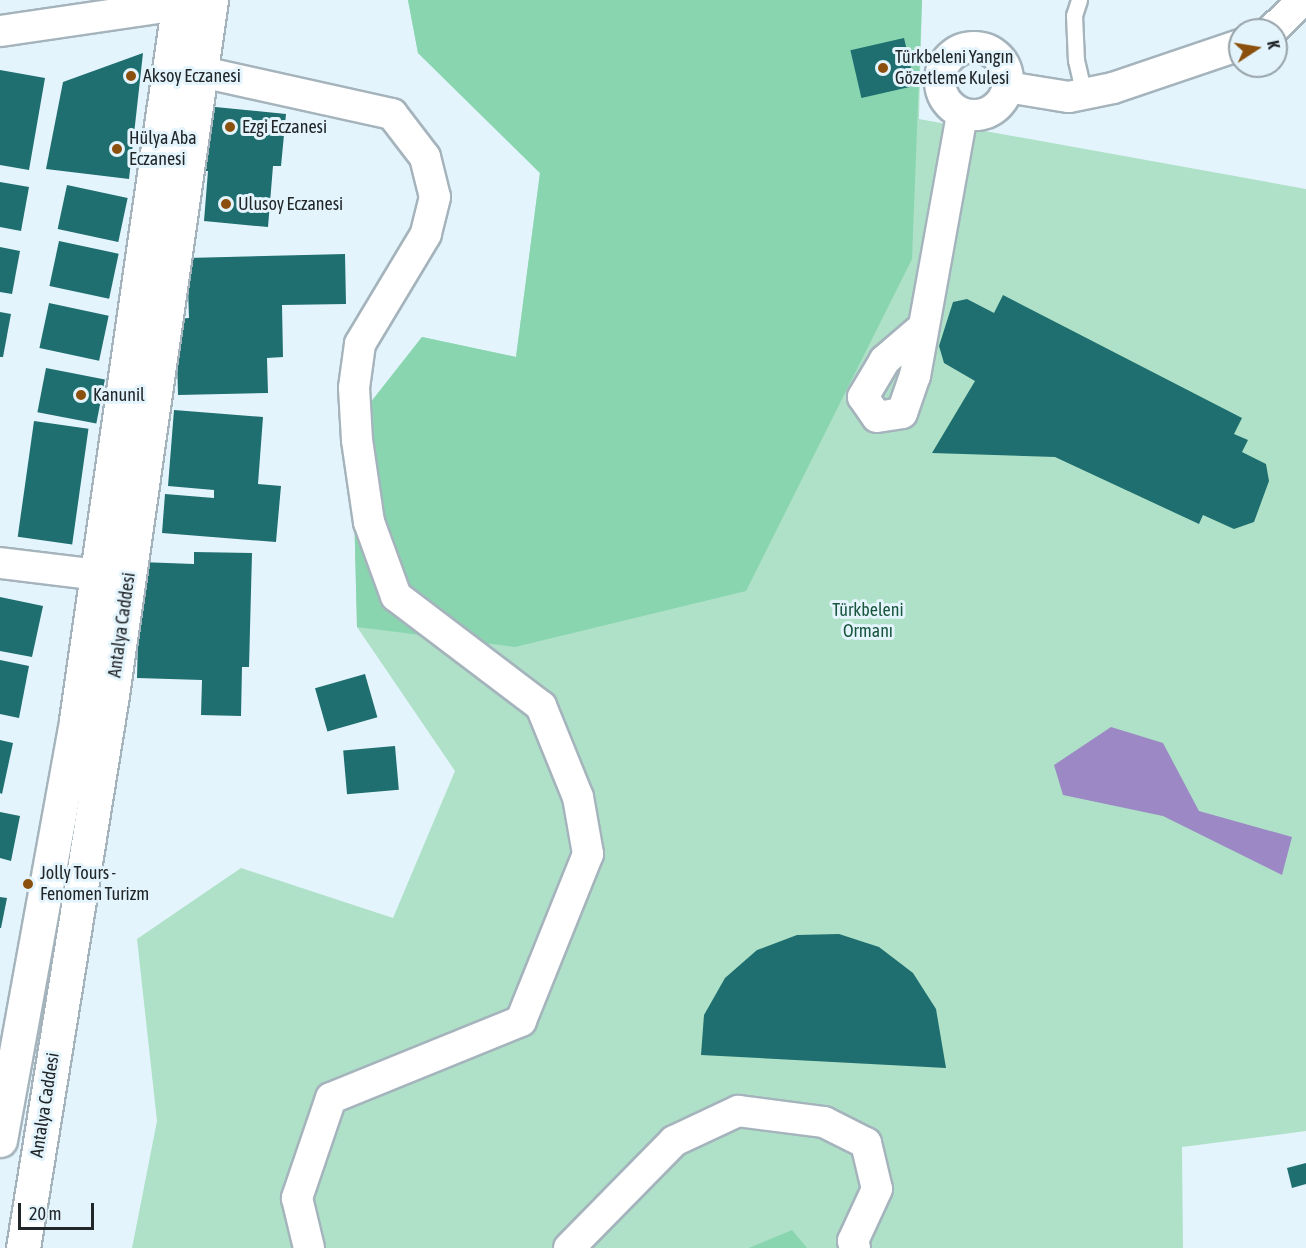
<!DOCTYPE html>
<html>
<head>
<meta charset="utf-8">
<style>
  body { margin:0 }
  #map { position:relative; width:1306px; height:1248px; overflow:hidden; background:#e4f4fc; font-family:"Asap Condensed",sans-serif }
  div>[style] { position:absolute }
  [style*='--x'] { left:calc(var(--x)*1px); top:calc(var(--y)*1px); width:calc(var(--w)*1px); rotate:calc(var(--a)*1deg) }
  .green>* { inset:0; background:#afe1c8 }
  .forest>* { inset:0; background:#88d5b0 }
  .water>* { inset:0; background:#9c88c5 }
  .building>* { inset:0; background:#1f6e70; transform-origin:0 0 }
  .roads { filter:drop-shadow(2px 0 #a5b4bc) drop-shadow(-2px 0 #a5b4bc) drop-shadow(0 2px #a5b4bc) drop-shadow(0 -2px #a5b4bc) }
  .service>* { height:15px; margin:-7.5px; padding:0 7.5px; transform-origin:7.5px; border-radius:7.5px; background:#fff }
  .minor>* { height:30px; margin:-15px; padding:0 15px; transform-origin:15px; border-radius:15px; background:#fff }
  .minor>.ring { margin:-15px; padding:0; box-sizing:content-box; background:none; border:30px solid #fff; border-radius:50% }
  .secondary>* { height:33px; margin:-16.5px; padding:0 16.5px; transform-origin:16.5px; border-radius:16.5px; background:#fff }
  .dots>* { width:16px; height:16px; translate:-50% -50%; box-sizing:border-box; border:3px solid #e4f4fc; border-radius:50% }
  span { translate:-50% -50%; white-space:nowrap; text-align:center; line-height:1.15; -webkit-text-stroke:6px #e4f4fc; paint-order:stroke }
  .poi-label { font-size:18px; color:#212629 }
  .left { translate:0 -50%; text-align:left }
  .park-label { font-size:18px; color:#1a563e }
  .street-label { font-size:18px; color:#212629 }
  .north { position:absolute; left:1228px; top:18px; width:60px; height:60px; box-sizing:border-box; background:#e4f4fc; border:2px solid #96a2a8; border-radius:50%; rotate:78deg; font-size:16px; font-weight:700; line-height:24px; text-align:center; color:#212629 }
  .north::after { content:''; display:block; margin:auto; width:21px; height:27px; background:#8b500d; clip-path:polygon(50% 0,100% 100%,50% 72%,0 100%) }
  .scale { position:absolute; left:18px; top:1203px; width:76px; height:27px; box-sizing:border-box; border:3px solid #212629; border-top:0; padding-left:8px; font-size:18px; line-height:21px; white-space:nowrap; color:#212629; -webkit-text-stroke:4px #e4f4fc; paint-order:stroke }
</style>
</head>
<body>
<div id="map">
  <div class="green">
    <div style="clip-path:polygon(408px 0,922px 0,919px 119px,1306px 189px,1306px 1131px,1182px 1147px,1183px 1248px,132px 1248px,157px 1121px,137px 939px,241px 868px,393px 918px,455px 771px,357px 627px,352px 426px,422px 337px,516px 357px,540px 173px,418px 53px)"></div>
  </div>
  <div class="forest">
    <div style="clip-path:polygon(408px 0,922px 0,912px 259px,746px 591px,515px 647px,357px 627px,352px 426px,422px 337px,516px 357px,540px 173px,418px 53px)"></div>
    <div style="clip-path:polygon(792px 1230px,807px 1248px,749px 1248px)"></div>
  </div>
  <div class="water">
    <div style="clip-path:polygon(1111px 727px,1163px 743px,1199px 811px,1292px 837px,1282px 875px,1163px 816px,1063px 795px,1054px 765px)"></div>
  </div>
  <div class="building">
    <div style="left:904px;top:38px;width:49px;height:55px;rotate:77deg"></div>
    <div style="clip-path:polygon(143px 53px,129px 179px,46px 169px,63px 82px)"></div>
    <div style="clip-path:polygon(0 70px,45px 78px,29px 170px,0 165px)"></div>
    <div style="clip-path:polygon(205px 106px,286px 114px,281px 166px,273px 166px,268px 227px,204px 221px,208px 171px,199px 171px)"></div>
    <div style="clip-path:polygon(0 182px,29px 187px,21px 231px,0 227px)"></div>
    <div style="left:67px;top:185px;width:62px;height:45px;rotate:12deg"></div>
    <div style="left:59px;top:241px;width:61px;height:46px;rotate:12deg"></div>
    <div style="clip-path:polygon(0 247px,20px 251px,12px 294px,0 292px)"></div>
    <div style="clip-path:polygon(345px 254px,346px 304px,282px 305px,283px 357px,267px 358px,268px 393px,178px 395px,176px 319px,189px 318px,187px 258px)"></div>
    <div style="clip-path:polygon(1003px 295px,1242px 418px,1234px 434px,1248px 440px,1242px 452px,1266px 464px,1269px 481px,1254px 522px,1234px 529px,1203px 515px,1199px 524px,1055px 457px,932px 453px,975px 381px,944px 363px,939px 346px,953px 302px,967px 299px,994px 313px)"></div>
    <div style="left:49px;top:303px;width:61px;height:46px;rotate:12deg"></div>
    <div style="clip-path:polygon(0 312px,11px 314px,3px 357px,0 357px)"></div>
    <div style="left:46px;top:368px;width:60px;height:45px;rotate:11deg"></div>
    <div style="clip-path:polygon(174px 410px,263px 417px,258px 484px,281px 486px,276px 542px,162px 533px,165px 494px,214px 498px,214px 490px,168px 486px)"></div>
    <div style="left:34px;top:421px;width:55px;height:117px;rotate:8deg"></div>
    <div style="clip-path:polygon(194px 552px,252px 553px,249px 667px,242px 667px,241px 716px,201px 715px,202px 680px,137px 678px,140px 562px,194px 564px)"></div>
    <div style="clip-path:polygon(0 597px,43px 606px,32px 657px,0 651px)"></div>
    <div style="clip-path:polygon(0 660px,29px 666px,19px 718px,0 714px)"></div>
    <div style="left:365px;top:674px;width:45px;height:52px;rotate:74deg"></div>
    <div style="clip-path:polygon(0 740px,13px 743px,2px 794px,0 793px)"></div>
    <div style="left:395px;top:746px;width:44px;height:52px;rotate:85deg"></div>
    <div style="clip-path:polygon(0 812px,20px 816px,11px 861px,0 858px)"></div>
    <div style="clip-path:polygon(0 897px,7px 898px,1px 928px,0 928px)"></div>
    <div style="clip-path:polygon(839px 934px,879px 947px,913px 973px,936px 1009px,946px 1068px,701px 1055px,704px 1015px,725px 978px,757px 950px,797px 935px)"></div>
    <div style="clip-path:polygon(1306px 1163px,1306px 1184px,1292px 1188px,1287px 1168px)"></div>
  </div>
  <div class="roads">
    <div class="service">
      <div style="--x:1079;--y:0;--w:16;--a:108"></div>
      <div style="--x:1074;--y:15;--w:45;--a:87.5"></div>
      <div style="--x:1076;--y:60;--w:35;--a:77"></div>
    </div>
    <div class="minor">
      <div style="--x:1272;--y:30;--w:43;--a:-44.1"></div>
      <div style="--x:0;--y:31;--w:181;--a:-8.3"></div>
      <div class="ring" style="left:940px;top:47px;width:38px;height:38px"></div>
      <div style="--x:202;--y:72;--w:195;--a:12.5"></div>
      <div style="--x:392;--y:114;--w:54;--a:52.5"></div>
      <div style="--x:425;--y:157;--w:41;--a:76"></div>
      <div style="--x:435;--y:197;--w:38;--a:104"></div>
      <div style="--x:426;--y:234;--w:128;--a:121"></div>
      <div style="--x:360;--y:344;--w:44;--a:97.8"></div>
      <div style="--x:354;--y:388;--w:52;--a:86.7"></div>
      <div style="--x:357;--y:440;--w:83;--a:81.7"></div>
      <div style="--x:369;--y:522;--w:79;--a:70"></div>
      <div style="--x:396;--y:596;--w:182;--a:37.2"></div>
      <div style="--x:541;--y:706;--w:98;--a:67.9"></div>
      <div style="--x:578;--y:797;--w:58;--a:80"></div>
      <div style="--x:588;--y:854;--w:180;--a:111.9"></div>
      <div style="--x:521;--y:1021;--w:205;--a:157.9"></div>
      <div style="--x:331;--y:1098;--w:106;--a:108.8"></div>
      <div style="--x:297;--y:1198;--w:51;--a:76.5"></div>
      <div style="--x:1007;--y:87;--w:63;--a:9.2"></div>
      <div style="--x:1069;--y:97;--w:45;--a:-11.6"></div>
      <div style="--x:1113;--y:88;--w:134;--a:-18.7"></div>
      <div style="--x:921;--y:329;--w:48;--a:139.3"></div>
      <div style="--x:885;--y:360;--w:43;--a:120.7"></div>
      <div style="--x:863;--y:397;--w:24;--a:55"></div>
      <div style="--x:877;--y:417;--w:25;--a:-9"></div>
      <div style="--x:902;--y:413;--w:39;--a:-71"></div>
      <div style="--x:915;--y:376;--w:266;--a:-79.8"></div>
      <div style="--x:0;--y:563;--w:100;--a:6.9"></div>
      <div style="--x:569;--y:1248;--w:150;--a:-45.5"></div>
      <div style="--x:674;--y:1141;--w:71;--a:-25.1"></div>
      <div style="--x:738;--y:1111;--w:87;--a:7.3"></div>
      <div style="--x:824;--y:1122;--w:47;--a:26.6"></div>
      <div style="--x:866;--y:1143;--w:47;--a:76.6"></div>
      <div style="--x:877;--y:1189;--w:57;--a:114.8"></div>
      <div style="--x:853;--y:1241;--w:7;--a:74"></div>
    </div>
    <div class="secondary">
      <div style="--x:0;--y:1140;--w:427;--a:-79.7"></div>
      <div style="--x:76;--y:720;--w:727;--a:-81.86"></div>
      <div style="--x:23;--y:1248;--w:560;--a:-80.86"></div>
      <div style="--x:112;--y:695;--w:702;--a:-81.89"></div>
    </div>
  </div>
  <div class="dots">
    <div style="left:883px;top:68px;background:#8b500d"></div>
    <div style="left:131px;top:76px;background:#8b500d"></div>
    <div style="left:230px;top:127px;background:#8b500d"></div>
    <div style="left:117px;top:149px;background:#8b500d"></div>
    <div style="left:226px;top:204px;background:#8b500d"></div>
    <div style="left:81px;top:395px;background:#8b500d"></div>
    <div style="left:28px;top:884px;background:#8b500d"></div>
  </div>
  <div class="poi-label">
    <span class="left" style="left:895px;top:68px">Türkbeleni Yangın<br>Gözetleme Kulesi</span>
    <span class="left" style="left:143px;top:76px">Aksoy Eczanesi</span>
    <span class="left" style="left:242px;top:127px">Ezgi Eczanesi</span>
    <span class="left" style="left:129px;top:149px">Hülya Aba<br>Eczanesi</span>
    <span class="left" style="left:238px;top:204px">Ulusoy Eczanesi</span>
    <span class="left" style="left:93px;top:395px">Kanunil</span>
    <span class="left" style="left:40px;top:884px">Jolly Tours -<br>Fenomen Turizm</span>
  </div>
  <div class="park-label">
    <span style="left:868px;top:621px">Türkbeleni<br>Ormanı</span>
  </div>
  <div class="street-label">
    <span style="left:122px;top:625px;rotate:-82deg">Antalya Caddesi</span>
    <span style="left:45px;top:1105px;rotate:-81deg">Antalya Caddesi</span>
  </div>
  <div class="north">K</div>
  <div class="scale">20 m</div>
</div>
</body>
</html>
